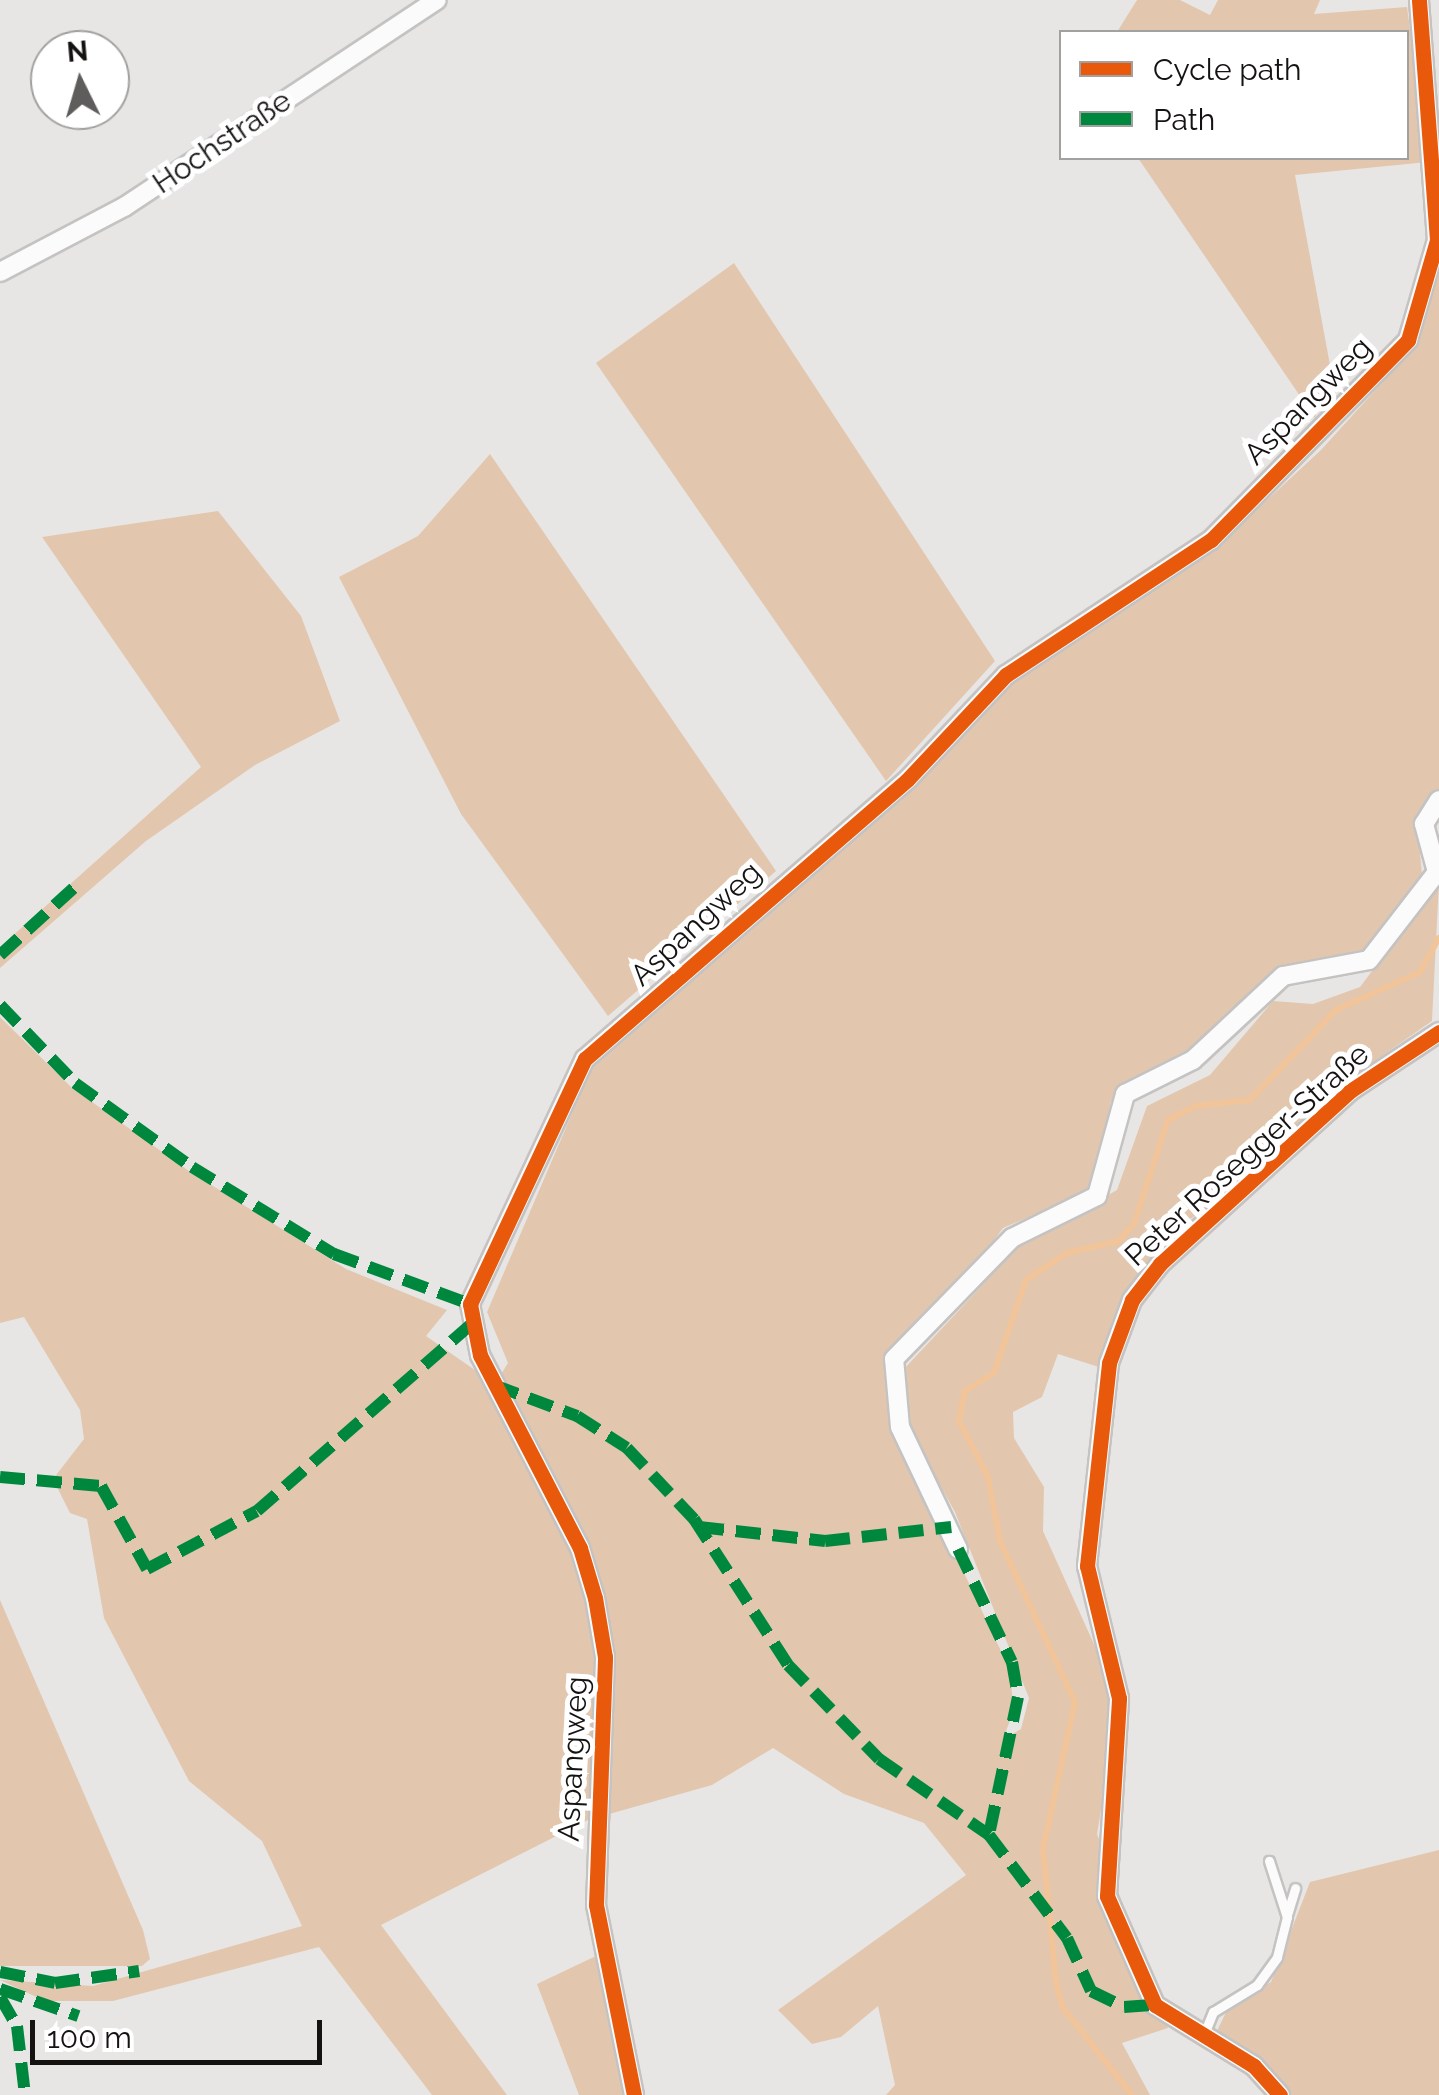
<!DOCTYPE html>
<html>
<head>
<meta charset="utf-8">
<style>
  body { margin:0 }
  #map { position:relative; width:1439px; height:2095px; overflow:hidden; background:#e8e6e4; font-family:Raleway,sans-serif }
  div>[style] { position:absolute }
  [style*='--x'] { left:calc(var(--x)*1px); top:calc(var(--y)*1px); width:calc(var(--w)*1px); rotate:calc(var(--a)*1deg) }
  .green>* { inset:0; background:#e2c7ae }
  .stream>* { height:6px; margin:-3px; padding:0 3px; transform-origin:3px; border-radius:3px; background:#f1c49a }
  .roads { filter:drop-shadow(2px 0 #c5c3c2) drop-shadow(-2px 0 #c5c3c2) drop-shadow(0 2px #c5c3c2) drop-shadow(0 -2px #c5c3c2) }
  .service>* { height:9px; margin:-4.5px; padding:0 4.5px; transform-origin:4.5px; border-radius:4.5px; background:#fcfbfb }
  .minor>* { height:18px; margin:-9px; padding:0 9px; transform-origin:9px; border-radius:9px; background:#fcfbfb }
  .quiet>* { height:12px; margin-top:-6px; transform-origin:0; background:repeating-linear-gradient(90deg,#00873e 0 25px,transparent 0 37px) }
  .cycleway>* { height:15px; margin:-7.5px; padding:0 7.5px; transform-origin:7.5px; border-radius:7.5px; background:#e8590c }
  span { translate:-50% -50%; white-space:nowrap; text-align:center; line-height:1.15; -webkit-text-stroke:10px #fff; paint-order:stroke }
  .street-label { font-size:30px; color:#141311 }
  .legend { position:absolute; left:1059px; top:30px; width:350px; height:130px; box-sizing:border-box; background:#fff; border:2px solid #a1a1a0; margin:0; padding:12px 18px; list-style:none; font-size:30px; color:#141311 }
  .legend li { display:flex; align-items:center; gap:20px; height:50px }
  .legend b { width:50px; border:2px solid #a1a1a0 }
  .north { position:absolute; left:30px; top:30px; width:100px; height:100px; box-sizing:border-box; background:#fff; border:2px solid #a1a1a0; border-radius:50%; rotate:355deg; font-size:28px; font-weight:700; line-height:40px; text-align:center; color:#141311 }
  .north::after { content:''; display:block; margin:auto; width:35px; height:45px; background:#5e5d5b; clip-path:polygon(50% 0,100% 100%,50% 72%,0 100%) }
  .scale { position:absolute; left:30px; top:2020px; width:292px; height:45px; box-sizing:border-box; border:5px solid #141311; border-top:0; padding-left:12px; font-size:30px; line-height:35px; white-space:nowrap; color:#141311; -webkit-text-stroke:8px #fff; paint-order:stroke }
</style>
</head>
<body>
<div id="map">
  <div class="green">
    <div style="clip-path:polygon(1137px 0,1180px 0,1210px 15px,1218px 0,1320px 0,1314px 14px,1407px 7px,1428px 162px,1295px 175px,1330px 365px,1315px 418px,1138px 158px,1406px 158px,1406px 32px,1117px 32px)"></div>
    <div style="clip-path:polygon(734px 263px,995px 661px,886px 781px,596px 363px)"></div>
    <div style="clip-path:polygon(1439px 265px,1439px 790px,1418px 831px,1422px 875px,1363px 957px,1274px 978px,1190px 1054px,1136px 1078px,1111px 1101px,1094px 1189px,1003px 1228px,950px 1300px,884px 1363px,897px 1431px,1009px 1668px,1014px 1710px,1003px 1739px,1021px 1729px,1029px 1698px,955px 1512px,913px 1437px,903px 1370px,1019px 1246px,1117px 1190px,1147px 1106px,1210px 1075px,1273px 1001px,1313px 1004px,1360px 987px,1439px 882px,1432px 1021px,1323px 1097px,1225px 1197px,1182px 1224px,1102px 1368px,1058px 1354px,1042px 1397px,1013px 1412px,1014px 1438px,1044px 1487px,1043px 1531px,1111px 1682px,1114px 1735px,1097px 1834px,1168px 2028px,1122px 2043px,1150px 2095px,886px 2095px,895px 2085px,878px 2006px,841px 2037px,812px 2044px,778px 2010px,966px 1875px,924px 1823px,844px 1794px,773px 1748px,712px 1785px,588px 1820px,381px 1925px,507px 2095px,432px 2095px,319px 1947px,113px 2001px,45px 2001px,0 1980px,93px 1986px,302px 1926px,262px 1841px,189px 1781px,104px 1618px,87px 1519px,70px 1513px,53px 1479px,84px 1439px,80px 1410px,24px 1317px,0 1323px,0 1017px,71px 1087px,189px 1171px,346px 1269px,447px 1310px,426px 1336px,495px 1384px,508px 1363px,487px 1312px,595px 1060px,1011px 677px,1228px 536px,1321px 450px,1419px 342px)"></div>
    <div style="clip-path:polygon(490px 454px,776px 871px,608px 1016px,461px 814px,339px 577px,418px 536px)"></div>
    <div style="clip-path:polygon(218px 511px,301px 616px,340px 721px,255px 765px,146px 841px,0 968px,0 947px,201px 767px,42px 537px)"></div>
    <div style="clip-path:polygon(0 1600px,143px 1930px,150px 1959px,142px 1966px,0 1966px)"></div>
    <div style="clip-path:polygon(1439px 1850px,1439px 2095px,1290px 2095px,1274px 2072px,1216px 2033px,1229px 2006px,1271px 1982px,1310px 1882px)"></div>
    <div style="clip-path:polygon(598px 1955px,627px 2095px,579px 2095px,537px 1984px)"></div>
  </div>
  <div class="stream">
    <div style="--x:1132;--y:2095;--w:111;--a:-128.4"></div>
    <div style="--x:1063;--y:2008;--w:26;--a:-106"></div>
    <div style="--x:1056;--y:1983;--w:136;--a:-95.5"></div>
    <div style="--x:1043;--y:1848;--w:149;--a:-77.6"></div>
    <div style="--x:1075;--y:1702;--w:178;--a:-115"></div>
    <div style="--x:1000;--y:1541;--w:65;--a:-100.6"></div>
    <div style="--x:988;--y:1477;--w:63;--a:-117.4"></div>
    <div style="--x:959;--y:1421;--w:31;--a:-79"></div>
    <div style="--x:965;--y:1391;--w:34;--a:-32"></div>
    <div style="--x:994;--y:1373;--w:98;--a:-71"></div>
    <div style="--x:1026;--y:1280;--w:49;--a:-33.4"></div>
    <div style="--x:1067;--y:1253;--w:52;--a:-13.2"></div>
    <div style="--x:1118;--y:1241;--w:23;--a:-47"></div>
    <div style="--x:1134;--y:1224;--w:109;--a:-71.9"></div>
    <div style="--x:1168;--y:1120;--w:30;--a:-27"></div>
    <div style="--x:1195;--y:1106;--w:55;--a:-6.2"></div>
    <div style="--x:1250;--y:1100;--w:124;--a:-46.3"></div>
    <div style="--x:1336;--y:1010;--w:92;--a:-24.3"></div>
    <div style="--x:1420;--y:972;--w:39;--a:-61"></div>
  </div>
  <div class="roads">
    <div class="service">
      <div style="--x:1287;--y:1915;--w:28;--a:-73"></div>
      <div style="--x:1204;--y:2034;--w:24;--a:-68"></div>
      <div style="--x:1213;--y:2012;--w:52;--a:-31.5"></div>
      <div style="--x:1257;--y:1985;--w:34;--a:-54"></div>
      <div style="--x:1277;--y:1957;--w:41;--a:-76"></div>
      <div style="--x:1287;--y:1917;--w:59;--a:-107.8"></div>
    </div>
    <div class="minor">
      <div style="--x:0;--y:272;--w:140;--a:-27.7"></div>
      <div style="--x:124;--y:207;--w:375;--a:-33.5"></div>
      <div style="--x:958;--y:1549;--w:135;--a:-115.4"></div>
      <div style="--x:900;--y:1427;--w:68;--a:-95"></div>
      <div style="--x:894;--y:1359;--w:169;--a:-45.7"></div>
      <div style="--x:1012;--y:1238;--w:95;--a:-26.3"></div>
      <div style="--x:1097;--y:1196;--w:106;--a:-74.6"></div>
      <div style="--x:1125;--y:1094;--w:76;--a:-26.6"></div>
      <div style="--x:1193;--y:1060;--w:123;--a:-43"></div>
      <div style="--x:1283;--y:976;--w:87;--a:-10.5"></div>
      <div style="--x:1369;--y:960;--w:111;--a:-52.3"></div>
      <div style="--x:1437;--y:872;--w:50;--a:-105.2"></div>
      <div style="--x:1424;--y:824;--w:28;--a:-58"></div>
      <div style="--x:634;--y:2095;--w:194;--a:-101.3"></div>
      <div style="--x:596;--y:1905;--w:248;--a:-87.9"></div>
      <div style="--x:605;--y:1657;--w:60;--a:-99.6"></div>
      <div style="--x:595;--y:1598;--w:52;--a:-106.7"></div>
      <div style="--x:580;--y:1548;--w:217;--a:-117.4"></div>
      <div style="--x:480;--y:1355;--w:52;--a:-101.1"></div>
      <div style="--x:470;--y:1304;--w:271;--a:-64.9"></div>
      <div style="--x:585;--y:1059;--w:427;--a:-40.9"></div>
      <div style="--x:908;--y:779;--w:143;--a:-46.7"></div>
      <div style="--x:1006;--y:675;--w:245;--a:-33.4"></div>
      <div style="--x:1211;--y:540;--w:281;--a:-45.4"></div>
      <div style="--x:1408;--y:340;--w:104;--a:-73.8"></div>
      <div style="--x:1437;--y:240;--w:241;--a:-94.3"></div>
      <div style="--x:1280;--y:2095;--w:39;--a:-132"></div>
      <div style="--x:1254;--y:2066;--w:116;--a:-148.4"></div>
      <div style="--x:1155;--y:2005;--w:119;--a:-113.8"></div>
      <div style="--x:1107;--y:1896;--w:198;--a:-86.5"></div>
      <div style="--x:1119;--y:1698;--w:136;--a:-103.6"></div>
      <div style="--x:1087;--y:1566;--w:204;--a:-83.8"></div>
      <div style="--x:1109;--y:1363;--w:67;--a:-69.9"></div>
      <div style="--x:1132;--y:1300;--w:46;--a:-52.1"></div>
      <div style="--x:1160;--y:1264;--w:257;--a:-42.3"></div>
      <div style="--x:1350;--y:1091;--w:107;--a:-33.5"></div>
    </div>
  </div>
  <div class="quiet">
    <div style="--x:0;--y:955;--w:104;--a:-42.3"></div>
    <div style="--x:0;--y:1005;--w:108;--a:46.1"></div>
    <div style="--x:75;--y:1083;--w:144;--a:35.7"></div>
    <div style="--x:192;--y:1167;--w:167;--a:31.5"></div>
    <div style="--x:334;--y:1254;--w:145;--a:20.2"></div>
    <div style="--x:494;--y:1385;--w:89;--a:20.5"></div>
    <div style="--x:577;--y:1416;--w:59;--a:32.6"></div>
    <div style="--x:627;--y:1448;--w:98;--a:46.7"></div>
    <div style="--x:694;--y:1519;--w:174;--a:57.2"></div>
    <div style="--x:788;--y:1665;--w:131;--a:45.9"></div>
    <div style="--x:879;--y:1759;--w:134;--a:34.6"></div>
    <div style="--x:989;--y:1835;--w:129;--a:52.9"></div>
    <div style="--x:1067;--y:1938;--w:58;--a:65.6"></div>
    <div style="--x:1091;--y:1991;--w:37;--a:26"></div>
    <div style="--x:1124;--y:2007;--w:31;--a:-4"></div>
    <div style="--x:0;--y:1477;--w:101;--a:5.1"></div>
    <div style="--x:101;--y:1486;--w:95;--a:61"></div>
    <div style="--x:147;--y:1569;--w:124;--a:-27.8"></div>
    <div style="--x:257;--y:1511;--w:283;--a:-41.1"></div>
    <div style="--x:699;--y:1527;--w:127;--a:6.3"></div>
    <div style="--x:825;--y:1541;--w:127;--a:-6.3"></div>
    <div style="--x:958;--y:1549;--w:125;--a:64.5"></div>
    <div style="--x:1012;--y:1662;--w:36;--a:80"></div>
    <div style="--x:1018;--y:1697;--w:141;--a:101.9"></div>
    <div style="--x:0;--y:1972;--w:56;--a:11.3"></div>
    <div style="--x:55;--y:1983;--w:85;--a:-8.1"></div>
    <div style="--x:0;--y:1989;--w:83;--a:19.1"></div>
    <div style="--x:0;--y:1997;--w:34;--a:60"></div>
    <div style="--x:17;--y:2026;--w:69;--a:83.4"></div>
  </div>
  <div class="cycleway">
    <div style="--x:634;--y:2095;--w:194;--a:-101.3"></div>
    <div style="--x:596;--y:1905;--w:248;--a:-87.9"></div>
    <div style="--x:605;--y:1657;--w:60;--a:-99.6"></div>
    <div style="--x:595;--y:1598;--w:52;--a:-106.7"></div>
    <div style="--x:580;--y:1548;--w:217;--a:-117.4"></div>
    <div style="--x:480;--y:1355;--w:52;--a:-101.1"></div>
    <div style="--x:470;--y:1304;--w:271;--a:-64.9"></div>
    <div style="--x:585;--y:1059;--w:427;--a:-40.9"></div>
    <div style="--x:908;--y:779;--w:143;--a:-46.7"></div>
    <div style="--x:1006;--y:675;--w:245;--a:-33.4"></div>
    <div style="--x:1211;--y:540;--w:281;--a:-45.4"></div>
    <div style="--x:1408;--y:340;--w:104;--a:-73.8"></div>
    <div style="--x:1437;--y:240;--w:241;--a:-94.3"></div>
    <div style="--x:1280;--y:2095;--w:39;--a:-132"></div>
    <div style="--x:1254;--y:2066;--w:116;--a:-148.4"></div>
    <div style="--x:1155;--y:2005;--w:119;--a:-113.8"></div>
    <div style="--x:1107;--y:1896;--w:198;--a:-86.5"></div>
    <div style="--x:1119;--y:1698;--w:136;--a:-103.6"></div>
    <div style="--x:1087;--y:1566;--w:204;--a:-83.8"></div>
    <div style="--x:1109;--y:1363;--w:67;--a:-69.9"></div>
    <div style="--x:1132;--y:1300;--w:46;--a:-52.1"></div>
    <div style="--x:1160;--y:1264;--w:257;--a:-42.3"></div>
    <div style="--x:1350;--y:1091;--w:107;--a:-33.5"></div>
  </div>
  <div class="street-label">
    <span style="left:222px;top:142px;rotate:-34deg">Hochstraße</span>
    <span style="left:1308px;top:401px;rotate:-45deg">Aspangweg</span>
    <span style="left:696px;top:924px;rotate:-43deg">Aspangweg</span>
    <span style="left:1247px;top:1155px;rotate:-42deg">Peter Rosegger-Straße</span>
    <span style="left:573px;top:1759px;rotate:-87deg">Aspangweg</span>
  </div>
  <ul class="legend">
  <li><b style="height:12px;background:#e8590c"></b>Cycle path</li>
  <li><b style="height:12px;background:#00873e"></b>Path</li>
  </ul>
  <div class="north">N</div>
  <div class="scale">100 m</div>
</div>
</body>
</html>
